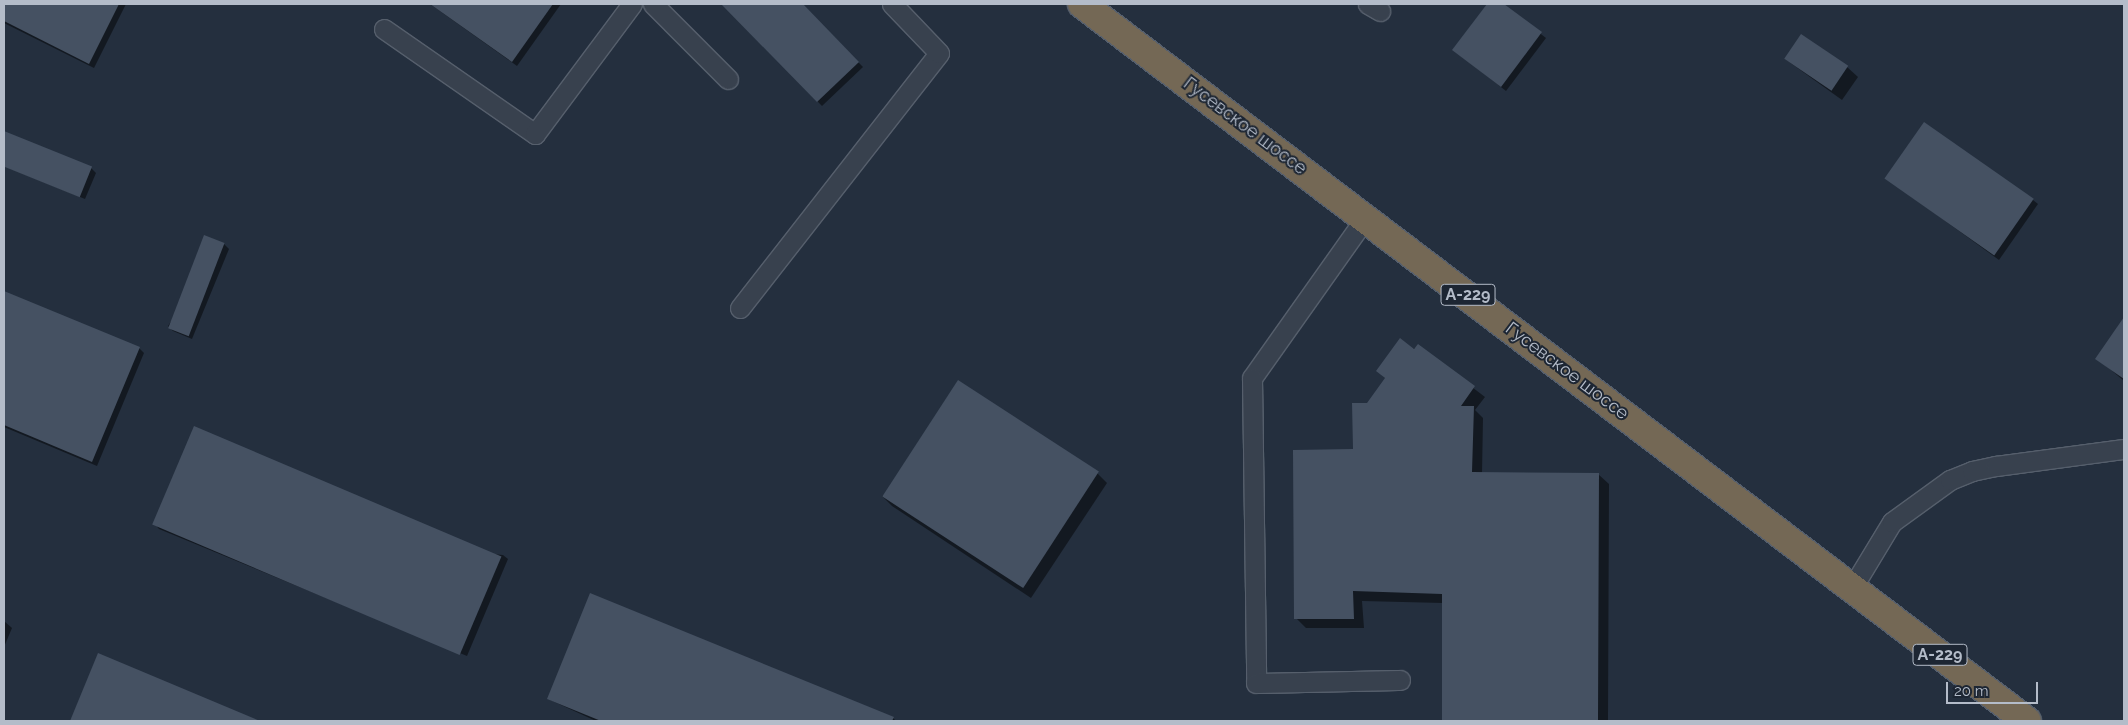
<!DOCTYPE html>
<html>
<head>
<meta charset="utf-8">
<style>
  body { margin:0 }
  #map { position:relative; width:2128px; height:725px; overflow:hidden; background:#242f3e; font-family:Raleway,sans-serif }
  div>[style] { position:absolute }
  [style*='--x'] { left:calc(var(--x)*1px); top:calc(var(--y)*1px); width:calc(var(--w)*1px); rotate:calc(var(--a)*1deg) }
  .shadow>* { inset:0; background:#0007 }
  .building>* { inset:0; background:#455162; transform-origin:0 0 }
  .roads { filter:drop-shadow(1px 0 #565f6c) drop-shadow(-1px 0 #565f6c) drop-shadow(0 1px #565f6c) drop-shadow(0 -1px #565f6c) }
  .lane>* { height:19px; margin:-9.5px; padding:0 9.5px; transform-origin:9.5px; border-radius:9.5px; background:#38414e }
  .highway>* { height:28px; margin:-14px; padding:0 14px; transform-origin:14px; border-radius:14px; background:#746855 }
  span { translate:-50% -50%; white-space:nowrap; text-align:center; line-height:1.15; -webkit-text-stroke:4px #1d2633; paint-order:stroke }
  .shield-label span { padding:1px 4px; background:#1d2633; border:1px solid; border-radius:4px; -webkit-text-stroke-width:0 }
  .shield-label { font-size:16px; color:#b4bcc9; font-weight:700 }
  .street-label { font-size:18px; color:#b4bcc9 }
  .frame { position:absolute; inset:0; border:5px solid #b4bcc9; pointer-events:none }
  .scale { position:absolute; left:1946px; top:682px; width:92px; height:22px; box-sizing:border-box; border:2px solid #b4bcc9; border-top:0; padding-left:6px; font-size:15px; line-height:18px; white-space:nowrap; color:#b4bcc9; -webkit-text-stroke:4px #1d2633; paint-order:stroke }
</style>
</head>
<body>
<div id="map">
  <div class="shadow">
    <div style="clip-path:polygon(4px 4px,126px 4px,94px 68px,4px 23px)"></div>
    <div style="clip-path:polygon(430px 4px,561px 4px,517px 66px)"></div>
    <div style="clip-path:polygon(723px 4px,801px 4px,863px 67px,822px 106px)"></div>
    <div style="clip-path:polygon(1489px 4px,1502px 4px,1546px 38px,1506px 91px,1454px 50px)"></div>
    <div style="clip-path:polygon(1785px 59px,1847px 67px,1858px 77px,1842px 100px)"></div>
    <div style="clip-path:polygon(4px 132px,91px 168px,96px 173px,85px 199px,4px 166px)"></div>
    <div style="clip-path:polygon(1886px 178px,2033px 200px,2038px 204px,1999px 260px)"></div>
    <div style="clip-path:polygon(224px 244px,229px 249px,192px 339px,173px 331px,168px 326px)"></div>
    <div style="clip-path:polygon(4px 292px,139px 348px,144px 353px,97px 466px,4px 427px)"></div>
    <div style="clip-path:polygon(2124px 319px,2124px 381px,2097px 358px)"></div>
    <div style="clip-path:polygon(1418px 346px,1485px 397px,1475px 410px,1483px 418px,1482px 474px,1598px 474px,1609px 484px,1608px 721px,1443px 721px,1443px 603px,1362px 601px,1364px 628px,1306px 628px,1296px 618px,1368px 404px,1386px 379px,1378px 371px)"></div>
    <div style="clip-path:polygon(1097px 473px,1107px 483px,1031px 598px,892px 506px,882px 496px)"></div>
    <div style="clip-path:polygon(155px 524px,503px 555px,508px 559px,467px 656px,159px 529px)"></div>
    <div style="clip-path:polygon(4px 621px,12px 628px,4px 647px)"></div>
    <div style="clip-path:polygon(99px 655px,257px 721px,71px 721px)"></div>
    <div style="clip-path:polygon(548px 699px,893px 718px,896px 721px,596px 721px)"></div>
  </div>
  <div class="building">
    <div style="clip-path:polygon(4px 4px,119px 4px,89px 64px,4px 21px)"></div>
    <div style="clip-path:polygon(430px 4px,553px 4px,512px 62px)"></div>
    <div style="clip-path:polygon(721px 4px,803px 4px,859px 62px,817px 102px)"></div>
    <div style="clip-path:polygon(1487px 4px,1504px 4px,1542px 32px,1501px 87px,1452px 50px)"></div>
    <div style="left:1801px;top:34px;width:57px;height:30px;rotate:34deg"></div>
    <div style="left:1924px;top:122px;width:134px;height:69px;rotate:35deg"></div>
    <div style="left:4px;top:131px;width:95px;height:33px;rotate:22deg"></div>
    <div style="left:204px;top:235px;width:22px;height:100px;rotate:21deg"></div>
    <div style="clip-path:polygon(4px 291px,140px 347px,92px 462px,4px 425px)"></div>
    <div style="clip-path:polygon(2124px 317px,2124px 379px,2095px 359px)"></div>
    <div style="clip-path:polygon(1400px 338px,1414px 349px,1418px 344px,1475px 386px,1461px 406px,1474px 406px,1472px 472px,1599px 473px,1598px 721px,1442px 721px,1442px 594px,1353px 591px,1354px 619px,1294px 619px,1293px 450px,1353px 449px,1352px 403px,1367px 403px,1385px 378px,1376px 371px)"></div>
    <div style="left:958px;top:380px;width:168px;height:139px;rotate:33deg"></div>
    <div style="left:194px;top:426px;width:334px;height:107px;rotate:23deg"></div>
    <div style="clip-path:polygon(590px 593px,894px 717px,892px 721px,601px 721px,547px 699px)"></div>
    <div style="clip-path:polygon(98px 653px,260px 721px,70px 721px)"></div>
  </div>
  <div class="roads">
    <div class="lane">
      <div style="--x:653;--y:4;--w:106;--a:45"></div>
      <div style="--x:1368;--y:4;--w:14;--a:30"></div>
      <div style="--x:384;--y:29;--w:184;--a:34.8"></div>
      <div style="--x:535;--y:134;--w:162;--a:-53.3"></div>
      <div style="--x:1366;--y:217;--w:197;--a:125.3"></div>
      <div style="--x:1252;--y:378;--w:305;--a:89.2"></div>
      <div style="--x:1256;--y:683;--w:144;--a:-1.2"></div>
      <div style="--x:740;--y:308;--w:323;--a:-52"></div>
      <div style="--x:939;--y:53;--w:68;--a:-133.8"></div>
      <div style="--x:1852;--y:588;--w:77;--a:-58.8"></div>
      <div style="--x:1892;--y:522;--w:72;--a:-35.9"></div>
      <div style="--x:1950;--y:480;--w:24;--a:-22"></div>
      <div style="--x:1972;--y:471;--w:25;--a:-12"></div>
      <div style="--x:1996;--y:466;--w:129;--a:-7.6"></div>
    </div>
    <div class="highway">
      <div style="--x:1082;--y:4;--w:1186;--a:37.19"></div>
    </div>
  </div>
  <div class="shield-label">
    <span style="left:1468px;top:295px">А-229</span>
    <span style="left:1940px;top:655px">А-229</span>
  </div>
  <div class="street-label">
    <span style="left:1245px;top:126px;rotate:37deg">Гусевское шоссе</span>
    <span style="left:1567px;top:371px;rotate:37deg">Гусевское шоссе</span>
  </div>
  <div class="frame"></div>
  <div class="scale">20 m</div>
</div>
</body>
</html>
